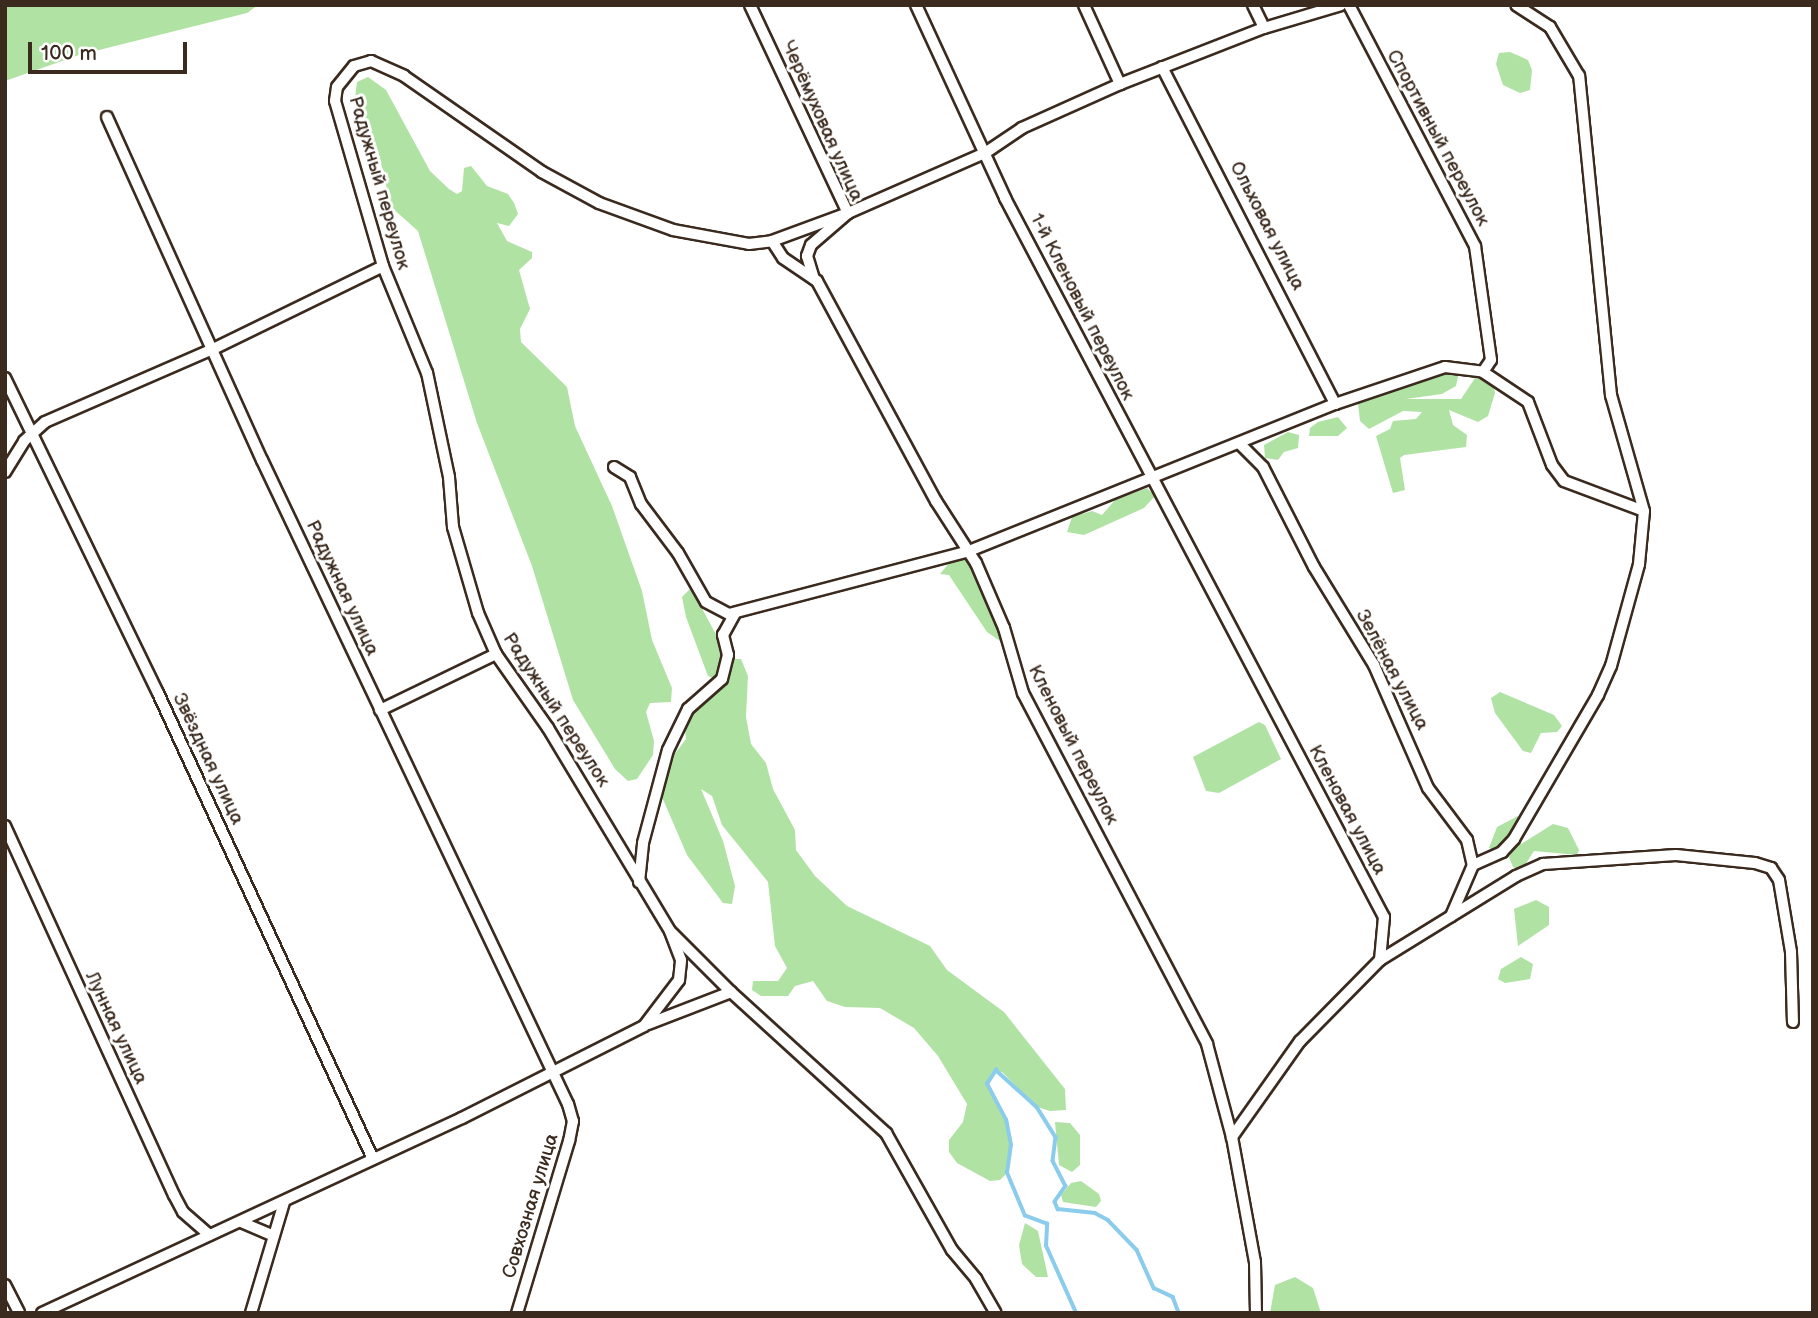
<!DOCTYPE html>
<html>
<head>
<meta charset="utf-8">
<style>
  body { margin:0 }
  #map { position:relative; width:1818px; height:1318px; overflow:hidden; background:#fff; font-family:"Balsamiq Sans",sans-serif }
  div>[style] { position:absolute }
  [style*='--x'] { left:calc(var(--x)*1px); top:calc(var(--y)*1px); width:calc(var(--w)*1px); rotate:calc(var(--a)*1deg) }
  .green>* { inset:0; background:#b0e2a3 }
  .stream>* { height:3.5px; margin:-1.75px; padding:0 1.75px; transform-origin:1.75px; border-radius:1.75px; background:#8bccec }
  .roads { filter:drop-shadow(2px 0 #3b2a1e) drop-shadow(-2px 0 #3b2a1e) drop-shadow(0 2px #3b2a1e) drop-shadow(0 -2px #3b2a1e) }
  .minor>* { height:10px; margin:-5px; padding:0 5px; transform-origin:5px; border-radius:5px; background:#fff }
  span { translate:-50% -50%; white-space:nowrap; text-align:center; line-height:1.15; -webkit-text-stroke:6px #fff; paint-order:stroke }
  .street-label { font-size:19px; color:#3b2a1e }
  .frame { position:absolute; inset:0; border:7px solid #3b2a1e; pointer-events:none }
  .scale { position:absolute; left:28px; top:42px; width:159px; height:32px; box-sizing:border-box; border:4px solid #3b2a1e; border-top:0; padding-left:9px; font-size:21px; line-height:24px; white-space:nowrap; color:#3b2a1e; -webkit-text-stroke:5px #fff; paint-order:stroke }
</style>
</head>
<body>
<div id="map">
  <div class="green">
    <div style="clip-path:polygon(5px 5px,258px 5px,247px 13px,79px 55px,5px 81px)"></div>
    <div style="clip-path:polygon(1510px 52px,1528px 60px,1532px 70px,1530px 90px,1520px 93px,1503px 85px,1496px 64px,1499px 53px)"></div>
    <div style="clip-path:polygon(368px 77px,386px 90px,430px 171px,449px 189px,457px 194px,462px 191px,464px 168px,471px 166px,487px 186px,508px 194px,514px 203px,518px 214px,509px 226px,497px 223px,507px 241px,532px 252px,532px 258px,519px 270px,530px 309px,520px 329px,521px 342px,567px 387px,575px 426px,612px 506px,642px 591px,652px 640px,672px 688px,671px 702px,650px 703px,646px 712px,654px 741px,653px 755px,637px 779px,628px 781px,615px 769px,573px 700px,532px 566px,477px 423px,418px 231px,391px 207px,378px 150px,368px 140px,354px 107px,357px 82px)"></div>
    <div style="clip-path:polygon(1452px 370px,1459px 372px,1456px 386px,1442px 394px,1406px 399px,1461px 399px,1475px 378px,1484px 378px,1493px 383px,1495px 393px,1488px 416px,1478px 422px,1449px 410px,1453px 425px,1467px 435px,1466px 447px,1404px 455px,1400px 458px,1405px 490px,1393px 493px,1376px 436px,1390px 429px,1393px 421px,1416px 419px,1422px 412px,1403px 411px,1369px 429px,1360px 421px,1358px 404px)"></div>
    <div style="clip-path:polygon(1338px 417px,1347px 428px,1338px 436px,1309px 436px,1310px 428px,1318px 422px)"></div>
    <div style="clip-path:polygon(1288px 432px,1299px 435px,1298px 448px,1284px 452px,1278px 460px,1265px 458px,1264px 445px)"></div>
    <div style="clip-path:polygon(1147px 488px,1155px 496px,1144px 508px,1084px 535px,1067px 532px,1072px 517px,1092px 511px,1102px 515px,1115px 500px)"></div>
    <div style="clip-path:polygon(963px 556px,985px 594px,1003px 636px,1000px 641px,987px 632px,949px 575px,940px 574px,950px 562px)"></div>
    <div style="clip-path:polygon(691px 588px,719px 640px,722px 665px,715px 679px,708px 676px,686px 617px,682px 597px)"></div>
    <div style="clip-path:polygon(733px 659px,741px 659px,748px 676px,746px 717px,751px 744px,766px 763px,773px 789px,795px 830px,796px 850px,815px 876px,847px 906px,930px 946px,947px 970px,1004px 1012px,1065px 1089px,1066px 1110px,1050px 1111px,1037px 1107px,1002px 1072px,992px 1072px,988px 1088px,1002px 1110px,1011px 1145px,1007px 1173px,1000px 1180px,990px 1181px,957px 1163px,949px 1152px,949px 1140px,963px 1122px,967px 1104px,938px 1056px,914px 1028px,880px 1008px,845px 1007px,827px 1001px,813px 981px,795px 986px,788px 996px,761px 996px,752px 990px,753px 981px,778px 981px,787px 968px,775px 946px,768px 882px,722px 825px,712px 796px,701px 789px,723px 841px,735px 886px,732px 904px,723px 903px,687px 855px,662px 797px,671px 759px,686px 739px,684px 719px,727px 679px)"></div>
    <div style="clip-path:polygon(1500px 692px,1554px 715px,1562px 726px,1557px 732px,1541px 733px,1531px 753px,1523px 751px,1495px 713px,1491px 698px)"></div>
    <div style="clip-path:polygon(1259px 722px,1265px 725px,1281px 759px,1219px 793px,1206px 791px,1193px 757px)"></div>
    <div style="clip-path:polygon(1518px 816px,1518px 824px,1503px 843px,1494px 850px,1489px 848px,1497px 827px)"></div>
    <div style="clip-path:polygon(1553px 824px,1568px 828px,1579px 850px,1577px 855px,1534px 851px,1525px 865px,1518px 870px,1513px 867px,1509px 857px,1513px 849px)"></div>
    <div style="clip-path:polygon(1536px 900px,1549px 907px,1549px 925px,1518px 946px,1514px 909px)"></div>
    <div style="clip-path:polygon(1521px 957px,1533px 964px,1530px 979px,1505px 983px,1498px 979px,1501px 969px)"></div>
    <div style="clip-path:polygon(1055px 1122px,1070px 1123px,1080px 1135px,1080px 1165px,1072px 1172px,1059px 1165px)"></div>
    <div style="clip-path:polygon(1081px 1181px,1099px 1194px,1101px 1201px,1096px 1207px,1063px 1202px,1061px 1195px,1071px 1183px)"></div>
    <div style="clip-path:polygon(1025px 1223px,1038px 1231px,1048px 1277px,1036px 1277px,1022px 1264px,1019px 1245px)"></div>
    <div style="clip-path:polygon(1295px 1277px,1313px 1288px,1321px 1313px,1270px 1313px,1275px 1285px)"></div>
  </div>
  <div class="stream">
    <div style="--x:1076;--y:1313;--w:73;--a:-114.1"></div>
    <div style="--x:1046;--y:1246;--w:22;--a:-87"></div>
    <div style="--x:1047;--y:1224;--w:23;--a:-160"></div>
    <div style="--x:1025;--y:1216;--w:47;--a:-112.7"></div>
    <div style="--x:1007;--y:1173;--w:28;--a:-82"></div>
    <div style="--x:1011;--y:1145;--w:25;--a:-101"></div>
    <div style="--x:1006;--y:1120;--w:41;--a:-117.8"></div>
    <div style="--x:987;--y:1084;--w:17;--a:-57"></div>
    <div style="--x:996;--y:1070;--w:55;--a:42.1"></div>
    <div style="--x:1037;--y:1107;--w:36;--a:58"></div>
    <div style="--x:1056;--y:1137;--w:24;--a:97"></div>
    <div style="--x:1053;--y:1161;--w:28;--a:63"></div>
    <div style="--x:1066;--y:1186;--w:19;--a:125"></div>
    <div style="--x:1055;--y:1202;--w:8;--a:67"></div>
    <div style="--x:1058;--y:1209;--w:37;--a:6"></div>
    <div style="--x:1095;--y:1213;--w:15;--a:28"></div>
    <div style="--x:1108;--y:1220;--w:42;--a:46"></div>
    <div style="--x:1137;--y:1250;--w:42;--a:65.9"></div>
    <div style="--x:1154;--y:1288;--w:21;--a:25"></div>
    <div style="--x:1173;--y:1297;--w:17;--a:69"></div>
  </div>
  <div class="roads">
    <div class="minor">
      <div style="--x:750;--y:5;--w:230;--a:64.8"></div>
      <div style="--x:848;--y:213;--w:49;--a:139.1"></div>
      <div style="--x:811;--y:245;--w:12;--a:110"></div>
      <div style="--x:807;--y:256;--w:24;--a:73"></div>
      <div style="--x:916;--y:5;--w:213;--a:65.2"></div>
      <div style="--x:1005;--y:198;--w:813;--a:62.21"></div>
      <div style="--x:1384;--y:917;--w:43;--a:95.3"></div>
      <div style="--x:1380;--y:960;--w:114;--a:134.6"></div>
      <div style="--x:1300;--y:1041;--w:118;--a:125.3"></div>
      <div style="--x:1084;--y:5;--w:87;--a:65.5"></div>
      <div style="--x:1253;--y:5;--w:25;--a:64"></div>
      <div style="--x:1349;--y:5;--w:272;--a:62.4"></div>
      <div style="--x:1475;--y:246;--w:115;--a:82"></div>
      <div style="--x:1491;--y:360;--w:14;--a:124"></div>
      <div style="--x:1162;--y:67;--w:379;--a:62.8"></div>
      <div style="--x:107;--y:117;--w:376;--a:65.7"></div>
      <div style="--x:262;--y:460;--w:713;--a:64.59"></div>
      <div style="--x:568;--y:1104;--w:18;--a:74"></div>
      <div style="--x:573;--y:1121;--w:20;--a:101"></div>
      <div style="--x:569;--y:1141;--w:180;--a:106.8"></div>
      <div style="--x:772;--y:241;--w:20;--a:57"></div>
      <div style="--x:783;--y:258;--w:41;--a:34.1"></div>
      <div style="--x:817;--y:281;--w:250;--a:61.6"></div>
      <div style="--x:936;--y:501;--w:74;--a:57.2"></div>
      <div style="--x:976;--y:563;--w:71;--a:66.7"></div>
      <div style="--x:1004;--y:628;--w:68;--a:73.7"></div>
      <div style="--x:1023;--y:693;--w:396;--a:62.3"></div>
      <div style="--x:1207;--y:1044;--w:96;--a:75"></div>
      <div style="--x:1232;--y:1137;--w:127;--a:79.6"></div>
      <div style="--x:1255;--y:1262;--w:51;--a:88.9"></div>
      <div style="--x:5;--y:378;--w:350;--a:64.1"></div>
      <div style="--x:158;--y:693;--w:513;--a:65.23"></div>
      <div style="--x:1241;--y:445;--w:31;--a:45"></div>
      <div style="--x:1263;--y:467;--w:112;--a:63"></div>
      <div style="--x:1314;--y:567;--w:115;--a:58.5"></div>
      <div style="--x:1374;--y:665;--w:134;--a:66.3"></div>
      <div style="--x:1428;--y:788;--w:65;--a:53.1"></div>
      <div style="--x:1467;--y:840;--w:26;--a:77"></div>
      <div style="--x:1473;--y:865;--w:56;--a:113.3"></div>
      <div style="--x:614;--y:467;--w:19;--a:32"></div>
      <div style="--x:630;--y:477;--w:29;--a:68"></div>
      <div style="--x:641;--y:504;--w:61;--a:52.9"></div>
      <div style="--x:678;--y:553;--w:56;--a:60.3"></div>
      <div style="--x:706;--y:602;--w:26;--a:28"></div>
      <div style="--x:729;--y:614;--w:248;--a:-14.7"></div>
      <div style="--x:969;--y:551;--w:394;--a:-21.9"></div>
      <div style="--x:1335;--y:404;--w:116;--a:-18.6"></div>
      <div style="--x:1445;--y:367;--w:38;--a:7"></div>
      <div style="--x:1483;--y:372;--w:54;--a:33.7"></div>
      <div style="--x:1528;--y:402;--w:67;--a:69.1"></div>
      <div style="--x:1552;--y:465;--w:20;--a:53"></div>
      <div style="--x:1564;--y:481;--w:85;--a:20.6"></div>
      <div style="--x:5;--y:472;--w:36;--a:-58"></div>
      <div style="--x:24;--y:441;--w:28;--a:-42"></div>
      <div style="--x:45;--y:422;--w:183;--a:-23.5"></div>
      <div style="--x:213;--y:349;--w:189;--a:-26"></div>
      <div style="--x:380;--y:710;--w:129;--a:-25.8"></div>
      <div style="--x:5;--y:826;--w:406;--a:65.4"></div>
      <div style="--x:174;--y:1195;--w:19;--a:62"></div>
      <div style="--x:183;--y:1212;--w:35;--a:41"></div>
      <div style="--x:1473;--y:865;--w:32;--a:-24"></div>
      <div style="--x:1502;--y:852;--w:18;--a:-47"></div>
      <div style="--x:1514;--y:839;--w:167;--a:-59.7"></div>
      <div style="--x:1598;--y:695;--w:32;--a:-66"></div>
      <div style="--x:1611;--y:666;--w:106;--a:-74.6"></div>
      <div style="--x:1639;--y:564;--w:53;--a:-84.6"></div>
      <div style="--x:1644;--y:511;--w:121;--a:-105.9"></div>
      <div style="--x:1611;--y:395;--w:321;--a:-95.7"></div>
      <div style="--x:1579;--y:76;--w:57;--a:-120.6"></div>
      <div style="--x:1550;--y:27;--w:40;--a:-147.1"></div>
      <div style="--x:639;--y:882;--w:39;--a:-84"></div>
      <div style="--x:643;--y:843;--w:96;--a:-75"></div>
      <div style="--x:668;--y:750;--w:46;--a:-64"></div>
      <div style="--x:688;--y:709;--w:45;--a:-41.4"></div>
      <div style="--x:722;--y:679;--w:25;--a:-76"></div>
      <div style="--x:728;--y:655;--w:21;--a:-104"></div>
      <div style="--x:723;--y:635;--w:25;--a:-61"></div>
      <div style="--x:672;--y:933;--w:83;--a:45"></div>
      <div style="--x:1380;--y:960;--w:160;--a:-31.7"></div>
      <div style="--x:1516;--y:876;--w:30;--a:-24"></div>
      <div style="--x:1543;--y:864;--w:133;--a:-3.9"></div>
      <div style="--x:1676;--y:855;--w:79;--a:5.8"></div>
      <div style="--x:1755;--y:863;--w:17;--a:17"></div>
      <div style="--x:1771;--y:868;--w:14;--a:56"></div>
      <div style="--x:1779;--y:880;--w:73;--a:80.5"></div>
      <div style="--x:1791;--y:952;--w:70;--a:88.4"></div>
      <div style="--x:648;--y:1024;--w:89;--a:-21.1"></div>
      <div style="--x:731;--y:992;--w:210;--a:42.3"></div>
      <div style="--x:886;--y:1133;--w:134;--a:60.6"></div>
      <div style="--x:952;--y:1250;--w:38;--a:50"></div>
      <div style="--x:976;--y:1279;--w:39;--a:60"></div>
      <div style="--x:241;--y:1222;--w:33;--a:23"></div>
      <div style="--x:5;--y:1285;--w:31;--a:63"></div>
      <div style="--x:42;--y:1313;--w:463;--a:-24.9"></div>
      <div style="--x:462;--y:1118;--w:204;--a:-26.8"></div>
      <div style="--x:644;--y:1026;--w:58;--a:-52.7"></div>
      <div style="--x:679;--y:980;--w:20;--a:-84"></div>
      <div style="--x:681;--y:960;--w:31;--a:-111"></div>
      <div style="--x:670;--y:931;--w:237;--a:-121"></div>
      <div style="--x:548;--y:728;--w:90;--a:-125.1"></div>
      <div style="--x:496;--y:654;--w:45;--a:-113.7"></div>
      <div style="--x:478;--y:613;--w:90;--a:-106.2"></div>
      <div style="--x:453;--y:527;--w:50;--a:-94.6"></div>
      <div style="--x:449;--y:477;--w:106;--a:-101.9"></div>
      <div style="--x:427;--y:373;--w:116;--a:-112.4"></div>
      <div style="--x:383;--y:266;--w:172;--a:-106.2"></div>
      <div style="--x:335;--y:101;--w:14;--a:-82"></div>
      <div style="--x:337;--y:87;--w:27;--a:-51"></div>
      <div style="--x:354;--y:66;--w:18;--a:-16"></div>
      <div style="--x:371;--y:61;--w:36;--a:24"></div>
      <div style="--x:404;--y:76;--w:168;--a:34.8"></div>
      <div style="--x:542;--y:172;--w:65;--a:28.5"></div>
      <div style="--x:599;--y:203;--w:79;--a:20"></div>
      <div style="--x:673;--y:230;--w:77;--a:10.4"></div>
      <div style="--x:749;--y:244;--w:23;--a:-7"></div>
      <div style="--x:772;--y:241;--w:81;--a:-20.2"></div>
      <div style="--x:848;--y:213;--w:150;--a:-23.7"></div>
      <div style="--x:985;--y:153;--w:45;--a:-34"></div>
      <div style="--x:1022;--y:128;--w:107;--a:-24.2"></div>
      <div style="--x:1120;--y:84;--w:155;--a:-21.3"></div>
      <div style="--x:1264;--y:28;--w:80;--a:-16.6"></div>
      <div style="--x:251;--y:1313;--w:116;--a:-73.4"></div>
    </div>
  </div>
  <div class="street-label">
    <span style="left:822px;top:121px;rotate:66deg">Черёмуховая улица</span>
    <span style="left:1438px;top:138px;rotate:62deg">Спортивный переулок</span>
    <span style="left:379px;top:183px;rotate:74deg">Радужный переулок</span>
    <span style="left:1267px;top:226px;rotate:63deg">Ольховая улица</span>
    <span style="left:1082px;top:307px;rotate:63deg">1-й Кленовый переулок</span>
    <span style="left:342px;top:588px;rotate:65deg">Радужная улица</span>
    <span style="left:1392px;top:670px;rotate:62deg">Зелёная улица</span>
    <span style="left:556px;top:710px;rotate:57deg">Радужный переулок</span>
    <span style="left:1073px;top:745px;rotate:63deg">Кленовый переулок</span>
    <span style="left:208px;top:759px;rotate:65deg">Звёздная улица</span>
    <span style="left:1347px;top:810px;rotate:62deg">Кленовая улица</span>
    <span style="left:116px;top:1028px;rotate:65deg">Лунная улица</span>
    <span style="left:531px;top:1206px;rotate:-73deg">Совхозная улица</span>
  </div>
  <div class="frame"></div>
  <div class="scale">100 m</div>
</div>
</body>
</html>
